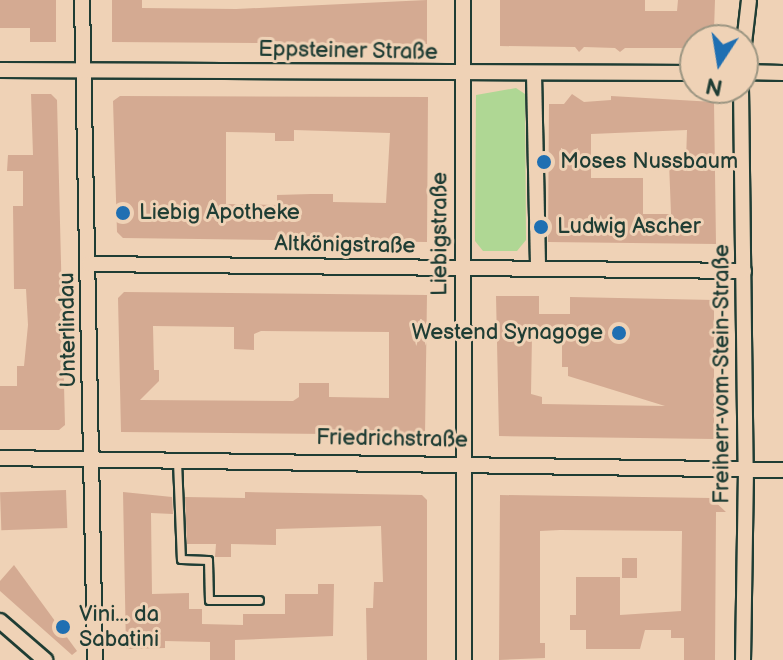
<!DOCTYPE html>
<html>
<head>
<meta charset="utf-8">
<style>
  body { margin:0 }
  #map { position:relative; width:783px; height:660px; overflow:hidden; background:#efd2b6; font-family:"Balsamiq Sans",sans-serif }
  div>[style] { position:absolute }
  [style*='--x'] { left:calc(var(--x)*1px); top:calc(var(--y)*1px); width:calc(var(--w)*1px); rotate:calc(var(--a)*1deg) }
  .green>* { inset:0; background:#afd794 }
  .building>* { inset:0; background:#d4aa92; transform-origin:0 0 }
  .roads { filter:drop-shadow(2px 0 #1f3d34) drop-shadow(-2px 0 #1f3d34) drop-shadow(0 2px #1f3d34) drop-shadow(0 -2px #1f3d34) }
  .service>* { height:7px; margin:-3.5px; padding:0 3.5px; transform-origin:3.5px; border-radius:3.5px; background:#efd2b6 }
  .minor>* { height:14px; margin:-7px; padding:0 7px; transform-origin:7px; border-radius:7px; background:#efd2b6 }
  .dots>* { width:22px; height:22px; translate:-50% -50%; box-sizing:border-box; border:4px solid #efd2b6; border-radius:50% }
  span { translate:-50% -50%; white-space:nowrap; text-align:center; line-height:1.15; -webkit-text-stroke:6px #efd2b6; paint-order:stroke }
  .street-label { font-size:22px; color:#1f3d34 }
  .poi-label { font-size:22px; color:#1f3d34 }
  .left { translate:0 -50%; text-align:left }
  .right { translate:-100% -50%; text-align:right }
  .north { position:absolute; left:679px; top:24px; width:80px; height:80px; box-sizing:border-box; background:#efd2b6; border:2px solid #9c9682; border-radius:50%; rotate:192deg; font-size:22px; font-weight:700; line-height:32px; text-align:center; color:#1f3d34 }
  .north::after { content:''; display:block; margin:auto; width:28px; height:36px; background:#1f6fb2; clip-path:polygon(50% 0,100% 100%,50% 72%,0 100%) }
</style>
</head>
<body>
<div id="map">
  <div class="green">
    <div style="clip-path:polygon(516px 88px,525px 94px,526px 240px,517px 251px,483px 251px,475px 241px,476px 95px)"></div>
  </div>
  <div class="building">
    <div style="clip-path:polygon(0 0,56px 0,56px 42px,30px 42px,30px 28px,0 28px)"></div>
    <div style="clip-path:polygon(112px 0,142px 0,142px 8px,236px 9px,427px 0,427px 44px,112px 42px)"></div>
    <div style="clip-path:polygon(500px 0,645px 0,645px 11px,677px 11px,678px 0,715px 0,714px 30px,704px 40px,695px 40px,695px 48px,625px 48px,620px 52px,615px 48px,584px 47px,579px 52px,575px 47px,500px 46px)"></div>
    <div style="clip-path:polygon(31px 94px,51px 94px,57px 100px,65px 425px,59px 430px,0 430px,0 386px,17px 386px,17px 366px,24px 366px,28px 325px,26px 289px,14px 289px,13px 206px,23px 206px,23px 171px,7px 171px,8px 155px,33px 155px)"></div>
    <div style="clip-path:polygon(evenodd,572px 94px,584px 102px,611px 100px,611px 96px,714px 102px,716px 244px,548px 242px,549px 104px,564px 104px,572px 94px,687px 130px,686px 161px,669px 162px,671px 214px,643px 214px,643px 178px,591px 178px,591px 134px,687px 130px)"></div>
    <div style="clip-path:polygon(evenodd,120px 96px,428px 97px,427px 242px,123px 238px,117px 232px,113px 101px,120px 96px,294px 130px,390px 133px,386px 203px,333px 202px,333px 194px,311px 194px,277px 195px,277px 205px,226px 204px,226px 132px,275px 133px,275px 141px,294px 141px,294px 130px)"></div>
    <div style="clip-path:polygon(evenodd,124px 292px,427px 295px,425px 435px,121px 432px,118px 298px,124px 292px,153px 326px,234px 327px,234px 349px,254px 350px,254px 334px,261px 331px,389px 332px,389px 398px,329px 397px,329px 383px,299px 383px,299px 397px,293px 401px,140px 400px,159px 381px,159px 370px,154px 370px,153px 326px)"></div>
    <div style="clip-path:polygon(evenodd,496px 296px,539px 296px,539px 314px,570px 314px,570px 297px,714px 300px,714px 439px,499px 436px,496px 296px,562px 334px,562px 367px,568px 367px,568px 376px,665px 406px,542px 404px,542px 397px,531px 394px,532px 335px,562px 334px)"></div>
    <div style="left:66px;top:490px;width:38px;height:66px;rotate:88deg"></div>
    <div style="clip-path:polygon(123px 492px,172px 497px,173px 514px,151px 513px,152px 594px,189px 593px,189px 609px,202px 609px,202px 624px,243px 625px,243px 614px,285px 614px,285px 594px,318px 594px,318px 584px,334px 584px,333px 636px,235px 640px,235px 660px,210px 660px,210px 642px,165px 641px,165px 648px,126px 649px)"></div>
    <div style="clip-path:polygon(245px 492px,422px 495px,427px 500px,427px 660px,367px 660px,366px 608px,373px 608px,374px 582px,383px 582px,381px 526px,276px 529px,276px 545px,231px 544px,231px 557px,215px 557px,216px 544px,187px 544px,185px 497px,245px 498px)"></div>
    <div style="clip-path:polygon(500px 495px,711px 498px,726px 512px,716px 512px,715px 660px,684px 660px,684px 638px,671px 638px,671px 630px,645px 630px,640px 649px,586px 649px,586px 630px,570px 630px,570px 615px,576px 615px,576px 577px,620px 577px,620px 615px,681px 611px,682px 531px,560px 530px,540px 531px,540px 643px,545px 643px,545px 658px,499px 660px)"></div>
    <div style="left:622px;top:558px;width:15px;height:20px"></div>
    <div style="clip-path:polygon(14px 565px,77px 651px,72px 655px,0 591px,0 581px)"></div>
  </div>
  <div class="roads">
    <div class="service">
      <div style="--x:177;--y:461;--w:98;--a:87.7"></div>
      <div style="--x:181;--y:559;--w:27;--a:2"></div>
      <div style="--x:208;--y:560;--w:40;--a:88.6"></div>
      <div style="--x:209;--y:600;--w:50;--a:0"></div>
    </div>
    <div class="minor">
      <div style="--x:82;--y:0;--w:660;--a:88.87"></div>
      <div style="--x:463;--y:0;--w:660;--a:89.91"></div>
      <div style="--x:743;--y:52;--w:52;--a:-83.4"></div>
      <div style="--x:0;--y:70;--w:695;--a:0.25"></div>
      <div style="--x:743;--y:72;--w:40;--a:1.4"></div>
      <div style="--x:534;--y:74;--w:195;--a:88.8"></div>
      <div style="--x:741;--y:88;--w:382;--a:89.3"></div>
      <div style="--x:746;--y:470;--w:190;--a:90.9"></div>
      <div style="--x:89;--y:264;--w:655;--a:0.61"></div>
      <div style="--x:0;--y:458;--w:783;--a:0.88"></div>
      <div style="--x:0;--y:621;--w:60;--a:40.9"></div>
    </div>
  </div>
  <div class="dots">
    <div style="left:544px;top:162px;background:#1f6fb2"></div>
    <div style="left:123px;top:213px;background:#1f6fb2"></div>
    <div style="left:541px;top:227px;background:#1f6fb2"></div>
    <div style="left:619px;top:333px;background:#1f6fb2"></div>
    <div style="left:63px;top:627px;background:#1f6fb2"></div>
  </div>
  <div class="street-label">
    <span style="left:348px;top:51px;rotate:1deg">Eppsteiner Straße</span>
    <span style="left:440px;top:234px;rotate:-90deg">Liebigstraße</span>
    <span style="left:345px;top:245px;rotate:1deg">Altkönigstraße</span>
    <span style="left:68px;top:330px;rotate:-91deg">Unterlindau</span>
    <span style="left:722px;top:374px;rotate:-90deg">Freiherr-vom-Stein-Straße</span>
    <span style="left:392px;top:439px;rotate:1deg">Friedrichstraße</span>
  </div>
  <div class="poi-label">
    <span class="left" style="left:560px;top:162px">Moses Nussbaum</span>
    <span class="left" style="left:139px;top:213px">Liebig Apotheke</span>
    <span class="left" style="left:557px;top:227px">Ludwig Ascher</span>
    <span class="right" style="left:603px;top:333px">Westend Synagoge</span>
    <span class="left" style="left:79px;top:627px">Vini... da<br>Sabatini</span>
  </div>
  <div class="north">N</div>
</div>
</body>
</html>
